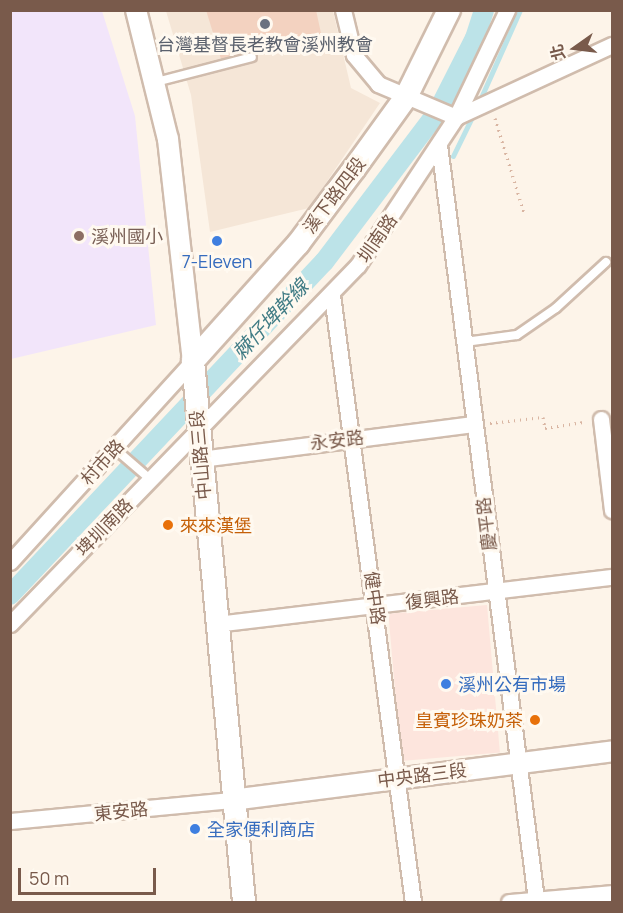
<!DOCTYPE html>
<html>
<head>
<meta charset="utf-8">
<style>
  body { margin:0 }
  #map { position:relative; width:623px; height:913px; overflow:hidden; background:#fdf4e9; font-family:Manrope,"Noto Sans TC",sans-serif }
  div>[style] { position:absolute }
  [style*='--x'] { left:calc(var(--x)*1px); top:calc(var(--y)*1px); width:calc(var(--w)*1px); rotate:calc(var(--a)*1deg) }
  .residential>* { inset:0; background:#f5e6d7 }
  .commercial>* { inset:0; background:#fde5dd; transform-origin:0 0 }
  .education>* { inset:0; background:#f2e5fa }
  .stream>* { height:5px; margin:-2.5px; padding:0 2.5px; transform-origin:2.5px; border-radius:2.5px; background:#bce3e8 }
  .canal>* { height:20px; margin:-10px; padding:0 10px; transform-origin:10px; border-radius:10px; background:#bce3e8 }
  .building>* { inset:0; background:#f3d2c0 }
  .path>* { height:3px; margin-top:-1.5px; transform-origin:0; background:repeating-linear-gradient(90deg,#d9b5a2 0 1.5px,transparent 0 6px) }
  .roads { filter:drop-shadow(2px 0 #d0bcad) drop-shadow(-2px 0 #d0bcad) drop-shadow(0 2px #d0bcad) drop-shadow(0 -2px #d0bcad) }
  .service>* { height:8px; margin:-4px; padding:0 4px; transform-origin:4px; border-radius:4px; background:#fff }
  .minor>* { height:15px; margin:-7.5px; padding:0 7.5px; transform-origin:7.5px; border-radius:7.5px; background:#fff }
  .tertiary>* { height:20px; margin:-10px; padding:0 10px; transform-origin:10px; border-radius:10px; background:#fff }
  .secondary>* { height:22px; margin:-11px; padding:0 11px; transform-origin:11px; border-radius:11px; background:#fff }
  .dots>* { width:16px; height:16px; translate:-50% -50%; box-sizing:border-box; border:3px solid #fff9f0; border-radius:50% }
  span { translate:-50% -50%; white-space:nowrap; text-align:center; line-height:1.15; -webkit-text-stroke:6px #fff9f0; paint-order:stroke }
  .worship-label { font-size:18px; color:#5b616d }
  .street-label { font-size:18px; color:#795a4b }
  .education-label { font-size:18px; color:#785e54 }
  .left { translate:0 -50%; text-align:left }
  .shop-label { font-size:18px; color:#366cbe }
  .food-label { font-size:18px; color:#c56008 }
  .right { translate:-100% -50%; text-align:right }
  .water-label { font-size:20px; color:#417c85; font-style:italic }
  .frame { position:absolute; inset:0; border:12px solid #795a4b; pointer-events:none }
  .north { position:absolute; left:545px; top:18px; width:60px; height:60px; -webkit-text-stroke:4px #fff9f0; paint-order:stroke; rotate:256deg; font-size:16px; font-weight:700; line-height:24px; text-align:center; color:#795a4b }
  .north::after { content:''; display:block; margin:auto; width:21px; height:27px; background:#795a4b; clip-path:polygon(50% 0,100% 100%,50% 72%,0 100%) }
  .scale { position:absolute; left:18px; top:868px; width:138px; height:27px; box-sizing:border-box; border:3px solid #795a4b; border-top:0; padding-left:8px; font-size:18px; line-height:21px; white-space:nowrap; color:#795a4b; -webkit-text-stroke:4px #fff9f0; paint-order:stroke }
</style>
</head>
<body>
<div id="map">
  <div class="residential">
    <div style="clip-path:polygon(166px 11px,333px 11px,351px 88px,380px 103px,309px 208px,210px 232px,191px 95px)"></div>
  </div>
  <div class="commercial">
    <div style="left:487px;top:605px;width:148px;height:99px;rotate:85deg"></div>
  </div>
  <div class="education">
    <div style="clip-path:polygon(10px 11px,102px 11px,135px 116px,156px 325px,11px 359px)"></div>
  </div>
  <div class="stream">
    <div style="--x:479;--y:102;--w:101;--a:-66"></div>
    <div style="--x:453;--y:156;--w:48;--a:-64"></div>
  </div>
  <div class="canal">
    <div style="--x:10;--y:595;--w:458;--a:-46.7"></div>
    <div style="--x:324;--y:262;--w:189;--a:-52.9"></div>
    <div style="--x:438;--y:111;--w:82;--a:-63.1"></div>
    <div style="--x:475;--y:38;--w:29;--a:-72"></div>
  </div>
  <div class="building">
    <div style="clip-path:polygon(206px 10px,316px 10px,322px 38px,221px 59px)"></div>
  </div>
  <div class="path">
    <div style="--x:495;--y:118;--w:99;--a:73"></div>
    <div style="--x:490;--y:423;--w:53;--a:-6.5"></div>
    <div style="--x:543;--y:417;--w:11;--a:80"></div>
    <div style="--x:545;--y:428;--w:39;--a:-9"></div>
  </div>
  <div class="roads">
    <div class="service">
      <div style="--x:156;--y:82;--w:99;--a:-14.6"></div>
      <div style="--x:465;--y:342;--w:52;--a:-7.7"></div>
      <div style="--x:517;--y:335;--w:47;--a:-34.7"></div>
      <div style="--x:556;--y:308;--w:68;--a:-42.6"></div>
      <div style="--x:114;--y:448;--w:48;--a:40.7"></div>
    </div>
    <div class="minor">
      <div style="--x:343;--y:10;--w:46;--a:76.3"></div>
      <div style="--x:354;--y:55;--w:38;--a:50"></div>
      <div style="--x:378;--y:84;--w:85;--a:22.9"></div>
      <div style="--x:456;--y:117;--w:172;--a:-24.8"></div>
      <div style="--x:439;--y:145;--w:760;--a:82.67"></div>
      <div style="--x:332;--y:295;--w:612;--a:82.4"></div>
      <div style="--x:601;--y:419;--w:92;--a:83.1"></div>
      <div style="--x:200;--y:459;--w:276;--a:-7.3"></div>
      <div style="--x:10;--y:562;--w:272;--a:-47.7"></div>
      <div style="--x:10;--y:624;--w:500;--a:-45.9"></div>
      <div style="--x:358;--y:265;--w:178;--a:-56.5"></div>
      <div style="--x:456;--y:117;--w:119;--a:-64.5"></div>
      <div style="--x:216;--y:624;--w:399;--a:-6.8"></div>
      <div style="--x:10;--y:821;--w:223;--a:-5.4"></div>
      <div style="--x:509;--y:902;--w:103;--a:-5"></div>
    </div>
    <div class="tertiary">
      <div style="--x:136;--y:10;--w:133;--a:76.1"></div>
      <div style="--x:168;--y:139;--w:223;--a:83.6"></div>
      <div style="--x:232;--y:800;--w:383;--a:-7.3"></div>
    </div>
    <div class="secondary">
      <div style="--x:244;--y:902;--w:543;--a:-95.39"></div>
      <div style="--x:193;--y:361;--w:157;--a:-48.1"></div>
      <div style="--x:298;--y:244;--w:94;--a:-53.3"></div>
      <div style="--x:354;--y:169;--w:89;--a:-54.2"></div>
      <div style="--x:406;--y:97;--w:97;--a:-63.7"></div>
    </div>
  </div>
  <div class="dots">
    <div style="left:265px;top:24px;background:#6b7280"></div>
    <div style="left:79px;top:236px;background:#8d6e63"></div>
    <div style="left:217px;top:241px;background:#3f7fe0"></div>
    <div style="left:168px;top:525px;background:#e8710a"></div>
    <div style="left:446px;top:684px;background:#3f7fe0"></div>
    <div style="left:535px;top:720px;background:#e8710a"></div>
    <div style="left:195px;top:829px;background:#3f7fe0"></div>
  </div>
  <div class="worship-label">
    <span style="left:265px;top:44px">台灣基督長老教會溪州教會</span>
  </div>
  <div class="street-label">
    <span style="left:334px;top:195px;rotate:-53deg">溪下路四段</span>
    <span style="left:377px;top:238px;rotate:-55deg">圳南路</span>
    <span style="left:337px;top:440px;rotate:-7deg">永安路</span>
    <span style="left:200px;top:455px;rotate:-95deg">中山路三段</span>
    <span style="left:102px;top:462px;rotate:-48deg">村市路</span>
    <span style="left:486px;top:524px;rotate:-97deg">慶平路</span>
    <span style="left:104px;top:527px;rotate:-46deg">埤圳南路</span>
    <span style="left:375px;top:598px;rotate:82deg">健中路</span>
    <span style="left:432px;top:599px;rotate:-7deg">復興路</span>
    <span style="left:422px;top:775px;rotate:-7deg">中央路三段</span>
    <span style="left:121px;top:811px;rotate:-6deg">東安路</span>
  </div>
  <div class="education-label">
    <span class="left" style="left:91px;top:236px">溪州國小</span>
  </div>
  <div class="shop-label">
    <span style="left:217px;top:261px">7-Eleven</span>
    <span class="left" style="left:458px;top:684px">溪州公有市場</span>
    <span class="left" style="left:207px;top:829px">全家便利商店</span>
  </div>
  <div class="food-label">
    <span class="left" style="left:180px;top:525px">來來漢堡</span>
    <span class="right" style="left:523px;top:720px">皇賓珍珠奶茶</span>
  </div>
  <div class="water-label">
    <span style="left:270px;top:319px;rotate:-47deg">棘仔埤幹線</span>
  </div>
  <div class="frame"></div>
  <div class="north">北</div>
  <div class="scale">50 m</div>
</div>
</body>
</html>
